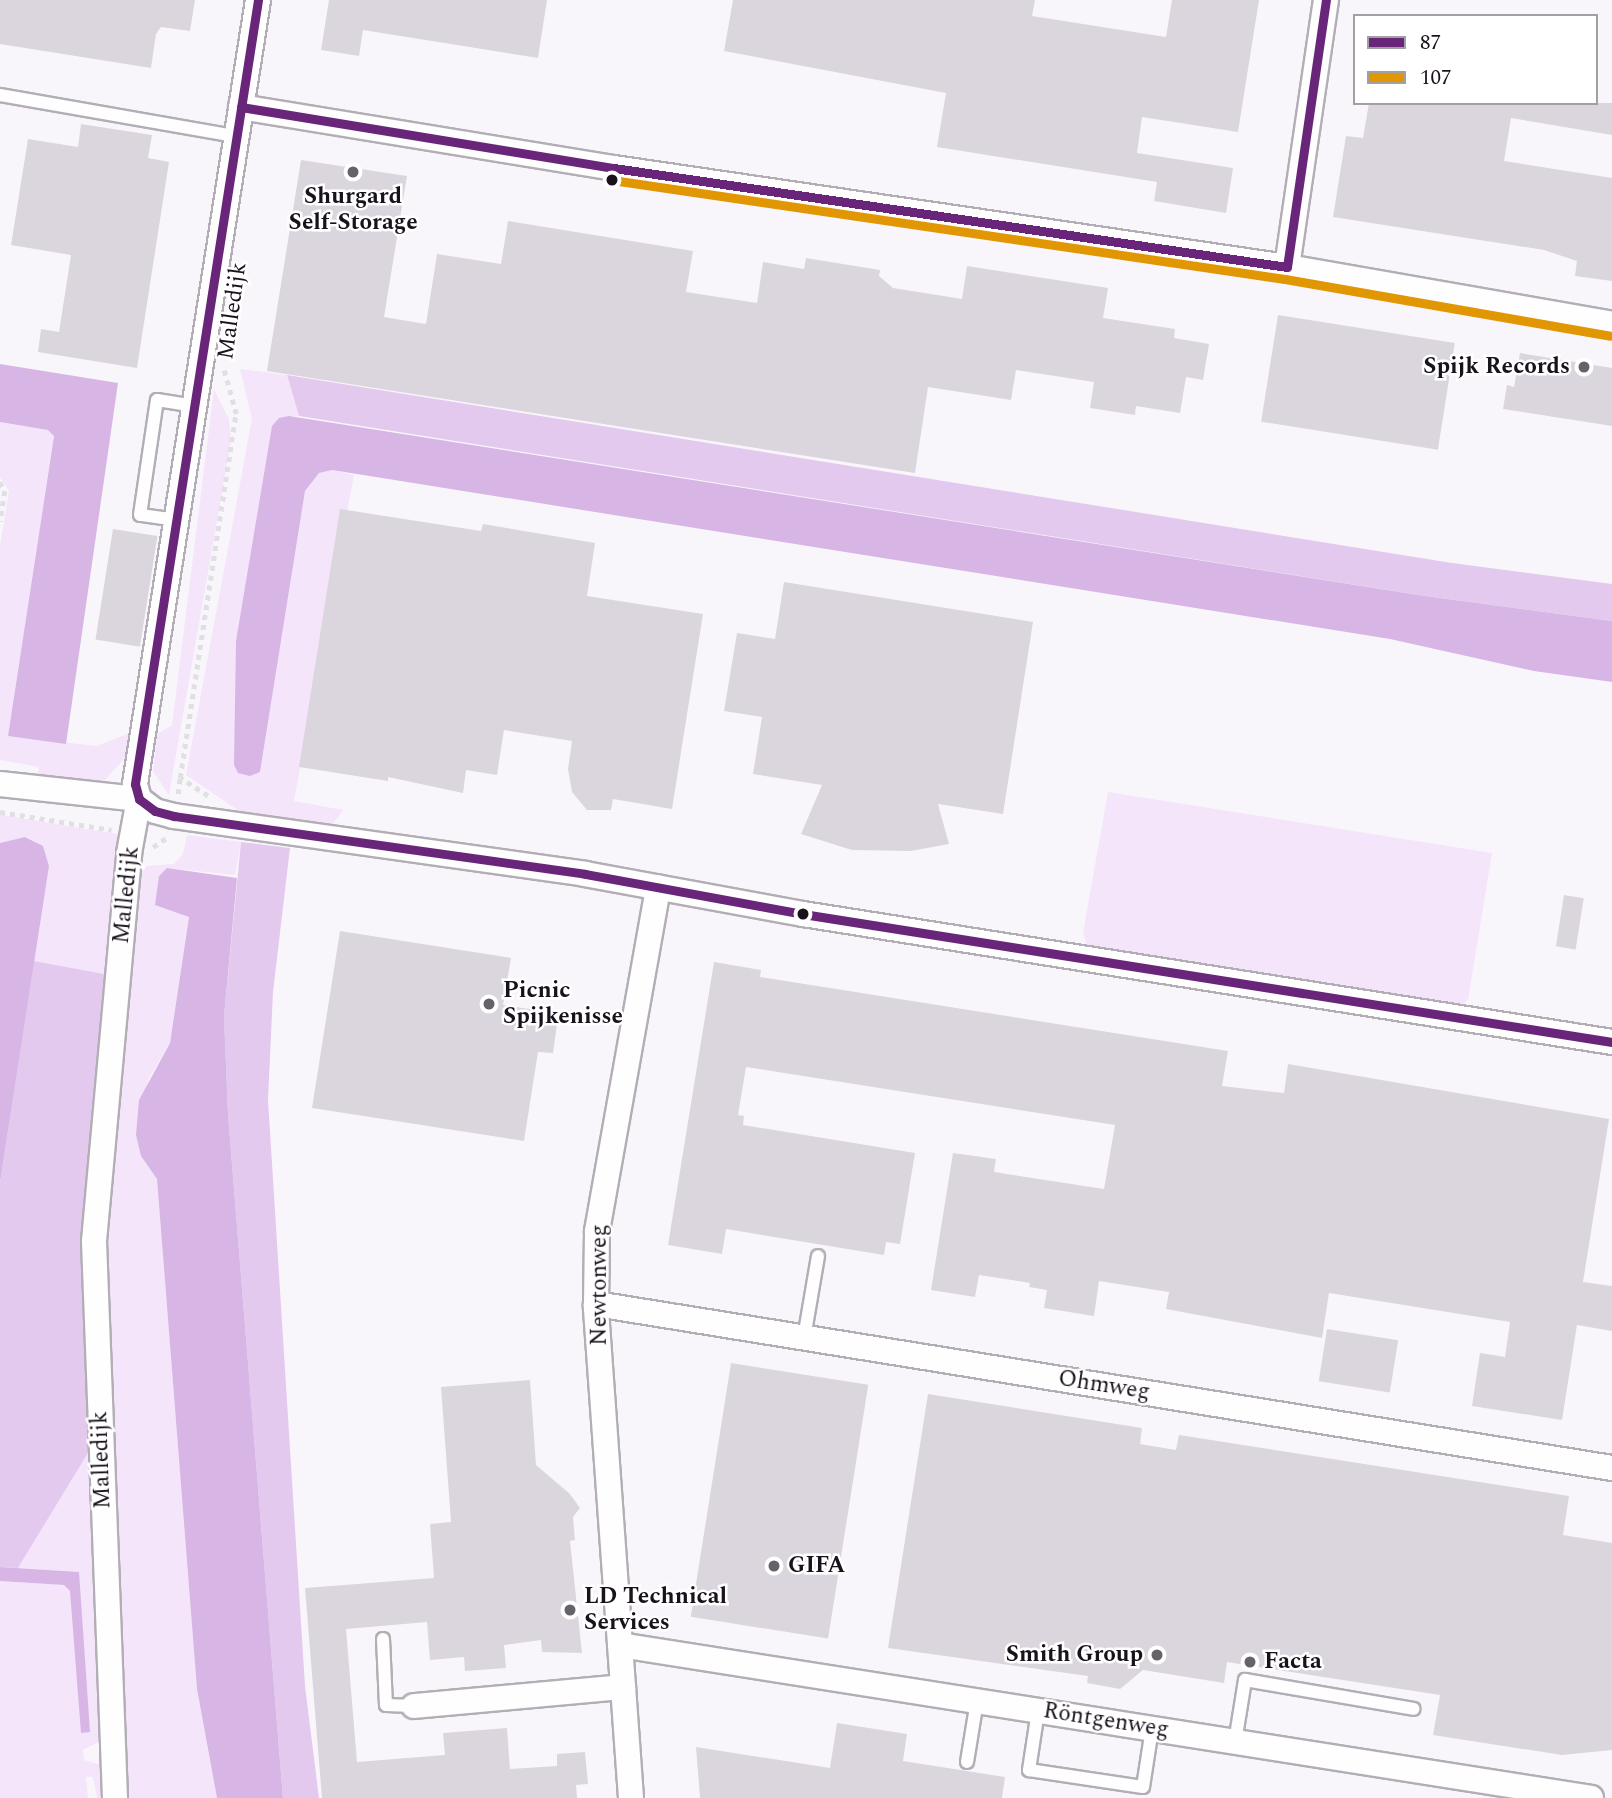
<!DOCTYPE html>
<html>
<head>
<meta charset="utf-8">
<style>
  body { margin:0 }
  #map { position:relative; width:1612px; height:1798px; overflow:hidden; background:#f9f6fb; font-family:Spectral,serif }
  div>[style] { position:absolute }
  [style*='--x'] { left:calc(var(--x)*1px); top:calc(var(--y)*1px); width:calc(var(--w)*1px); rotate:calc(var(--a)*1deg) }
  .green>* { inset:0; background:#f4e5fa }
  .forest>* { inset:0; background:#e4c9ee }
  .water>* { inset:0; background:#d7b6e5 }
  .building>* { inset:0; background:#dbd6de; transform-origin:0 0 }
  .path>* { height:4.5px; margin-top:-2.25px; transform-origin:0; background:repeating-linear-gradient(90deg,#e0dfe1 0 5px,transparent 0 10px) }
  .roads { filter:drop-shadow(2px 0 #b3aeb6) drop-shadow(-2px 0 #b3aeb6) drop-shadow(0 2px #b3aeb6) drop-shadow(0 -2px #b3aeb6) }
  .service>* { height:12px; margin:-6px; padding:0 6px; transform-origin:6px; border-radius:6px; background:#fefefe }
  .minor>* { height:24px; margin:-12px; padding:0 12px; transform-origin:12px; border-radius:12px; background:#fefefe }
  .bus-1>* { height:9px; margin:-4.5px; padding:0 4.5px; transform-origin:4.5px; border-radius:4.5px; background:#68257a }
  .bus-2>* { height:9px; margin:-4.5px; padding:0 4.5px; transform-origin:4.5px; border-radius:4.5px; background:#e19703 }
  .dots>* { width:19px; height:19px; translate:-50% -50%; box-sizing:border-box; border:4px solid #fff; border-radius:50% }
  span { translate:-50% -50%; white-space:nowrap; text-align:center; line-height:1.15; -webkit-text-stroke:5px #fff; paint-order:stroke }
  .poi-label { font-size:23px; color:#19111c; font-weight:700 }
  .right { translate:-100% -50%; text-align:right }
  .left { translate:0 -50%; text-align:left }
  .street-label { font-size:23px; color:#19111c }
  .legend { position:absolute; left:1353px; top:14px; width:245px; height:91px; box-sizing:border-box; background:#fff; border:2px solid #a3a0a4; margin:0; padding:9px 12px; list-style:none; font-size:21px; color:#19111c }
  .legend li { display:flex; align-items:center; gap:14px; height:35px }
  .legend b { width:35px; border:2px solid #a3a0a4 }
</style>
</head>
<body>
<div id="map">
  <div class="green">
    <div style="clip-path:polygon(240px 369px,287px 375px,299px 416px,279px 418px,260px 772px,305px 491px,319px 473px,332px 470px,354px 475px,294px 801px,343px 810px,333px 824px,242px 813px,186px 775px,252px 419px)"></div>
    <div style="clip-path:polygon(214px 389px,229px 419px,231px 441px,169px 795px,153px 771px,157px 734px,172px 725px)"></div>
    <div style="clip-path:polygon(0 422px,49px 430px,54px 435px,8px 736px,97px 746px,132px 732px,130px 752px,100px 786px,36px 780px,39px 767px,0 760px,0 546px,9px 491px,0 477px)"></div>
    <div style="clip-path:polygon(1108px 792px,1492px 853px,1468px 1000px,1462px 1004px,1087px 945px,1083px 933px)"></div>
    <div style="clip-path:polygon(0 815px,124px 835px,110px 975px,34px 961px,49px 866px,43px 846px,26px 837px,0 843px)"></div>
    <div style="clip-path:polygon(187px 835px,241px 842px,235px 875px,167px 868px,189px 916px,170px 1043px,148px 1080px,141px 1156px,157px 1179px,197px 1689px,217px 1798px,128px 1798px,119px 1757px,104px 1268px,139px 875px,147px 866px,174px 864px,183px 854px)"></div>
    <div style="clip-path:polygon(94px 1443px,102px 1730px,99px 1742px,83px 1750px,84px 1760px,101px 1765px,111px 1798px,97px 1798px,93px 1777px,86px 1777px,88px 1798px,0 1798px,0 1581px,65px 1585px,70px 1591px,78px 1572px,18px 1568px)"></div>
  </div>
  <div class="forest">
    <div style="clip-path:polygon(287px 375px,1452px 563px,1612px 584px,1612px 621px,1425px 596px,299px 416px)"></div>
    <div style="clip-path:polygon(241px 842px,290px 848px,273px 992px,268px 1100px,305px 1686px,319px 1798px,283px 1798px,228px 1114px,224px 1016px)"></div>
    <div style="clip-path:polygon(34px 961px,110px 975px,94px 1443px,18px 1568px,0 1567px,0 1183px)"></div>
  </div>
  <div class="water">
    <div style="clip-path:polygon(0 364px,118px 383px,66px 744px,8px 736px,54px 436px,48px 430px,0 422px)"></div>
    <div style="clip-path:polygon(289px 416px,1425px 596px,1612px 621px,1612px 682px,1534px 671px,1390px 639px,332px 470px,319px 473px,305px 491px,260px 772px,250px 776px,238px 773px,234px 765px,236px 641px,272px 426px,279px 418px)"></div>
    <div style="clip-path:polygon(25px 837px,43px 846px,49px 866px,0 1183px,0 843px)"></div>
    <div style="clip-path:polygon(167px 868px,237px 878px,224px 1016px,228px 1114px,283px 1798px,217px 1798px,197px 1689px,157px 1179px,141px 1156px,136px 1135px,139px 1100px,170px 1043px,189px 917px,155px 905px,159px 876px)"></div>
    <div style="clip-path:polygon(0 1567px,79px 1572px,90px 1732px,81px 1733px,70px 1591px,64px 1585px,0 1581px)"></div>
  </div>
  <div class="building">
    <div style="clip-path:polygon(0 0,195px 0,190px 31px,161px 27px,156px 34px,151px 68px,0 44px)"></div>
    <div style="clip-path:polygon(329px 0,547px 0,538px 58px,363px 30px,359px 56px,321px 50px)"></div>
    <div style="clip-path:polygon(733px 0,1035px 0,1032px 16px,1166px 37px,1172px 0,1259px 0,1238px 132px,1142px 117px,1137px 153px,1233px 168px,1226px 213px,1154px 201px,1157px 182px,937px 147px,946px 93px,724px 51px)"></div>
    <div style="clip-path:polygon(1369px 103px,1612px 103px,1612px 135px,1511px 118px,1504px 161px,1612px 178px,1612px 281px,1575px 276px,1577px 261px,1544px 250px,1333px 217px,1346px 136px,1363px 138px)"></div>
    <div style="clip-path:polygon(81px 124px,152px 135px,148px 158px,169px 162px,137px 368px,38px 352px,41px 329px,59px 332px,71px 255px,11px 245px,28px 139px,78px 147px)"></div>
    <div style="clip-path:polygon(301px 160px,407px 176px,384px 317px,426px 324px,437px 254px,501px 264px,508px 221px,693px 251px,686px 292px,757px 303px,763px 262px,804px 269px,806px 258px,880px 270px,879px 276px,893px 288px,962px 299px,967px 266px,1108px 288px,1103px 318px,1175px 329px,1174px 338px,1209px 344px,1203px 380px,1186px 377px,1180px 413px,1136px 406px,1135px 415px,1090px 408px,1094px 382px,1016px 370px,1011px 400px,928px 387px,915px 473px,267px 371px)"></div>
    <div style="left:1278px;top:315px;width:179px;height:108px;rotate:9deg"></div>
    <div style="clip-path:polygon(1520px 353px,1612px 368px,1612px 426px,1503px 409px,1507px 385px,1514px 387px)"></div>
    <div style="clip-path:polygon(340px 509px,481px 531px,483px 524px,595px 543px,587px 596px,703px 614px,672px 809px,613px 799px,611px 810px,587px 810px,572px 792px,568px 769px,572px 741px,504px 730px,497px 775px,466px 770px,463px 793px,388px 777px,388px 781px,299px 767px)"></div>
    <div style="left:113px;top:529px;width:45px;height:112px;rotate:9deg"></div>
    <div style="clip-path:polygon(784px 582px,1033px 622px,1003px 814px,938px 804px,949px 844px,911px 851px,852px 850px,801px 834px,822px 785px,753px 774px,762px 717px,724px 711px,737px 633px,775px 639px)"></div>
    <div style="left:1564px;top:895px;width:20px;height:52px;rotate:9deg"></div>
    <div style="clip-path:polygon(340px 931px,511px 958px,503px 1005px,555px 1013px,553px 1023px,557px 1024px,553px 1053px,538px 1052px,524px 1141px,312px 1108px)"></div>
    <div style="clip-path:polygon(714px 962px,761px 970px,760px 977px,1228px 1051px,1222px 1086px,1284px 1093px,1288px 1064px,1609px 1119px,1583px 1282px,1612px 1286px,1612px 1331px,1577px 1325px,1562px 1420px,1472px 1406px,1480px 1353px,1505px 1357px,1510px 1322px,1329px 1293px,1322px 1338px,1166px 1309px,1169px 1292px,1099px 1281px,1094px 1316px,1044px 1308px,1047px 1290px,1029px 1287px,1030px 1283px,979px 1275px,975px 1297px,931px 1290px,953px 1153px,996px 1159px,994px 1172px,1104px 1189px,1115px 1125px,746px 1067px,738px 1115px,744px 1116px,743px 1125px,915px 1153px,900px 1244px,886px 1242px,884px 1255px,726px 1229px,722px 1254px,668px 1245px)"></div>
    <div style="left:1327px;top:1329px;width:72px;height:53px;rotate:9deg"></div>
    <div style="left:731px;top:1363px;width:139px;height:257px;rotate:9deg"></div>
    <div style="clip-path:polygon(530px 1380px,536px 1465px,570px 1494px,580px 1508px,573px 1517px,575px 1540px,570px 1541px,582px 1653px,542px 1652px,541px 1640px,504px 1645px,506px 1668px,465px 1671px,464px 1657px,430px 1660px,427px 1622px,346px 1629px,357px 1762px,445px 1755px,443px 1733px,507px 1728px,510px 1769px,557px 1766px,557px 1754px,585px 1752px,588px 1784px,576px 1785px,577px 1798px,322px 1798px,305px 1588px,434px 1578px,430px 1524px,451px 1522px,441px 1387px)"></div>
    <div style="clip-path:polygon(928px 1394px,1142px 1428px,1140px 1444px,1176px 1450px,1179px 1435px,1569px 1496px,1563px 1535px,1612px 1543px,1612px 1750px,1562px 1755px,1433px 1735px,1440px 1695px,1227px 1662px,1224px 1683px,1143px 1670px,1120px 1689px,1087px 1683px,1088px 1676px,888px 1648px)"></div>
    <div style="clip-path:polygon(837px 1723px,907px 1734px,903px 1761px,1005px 1777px,1002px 1798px,700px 1798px,696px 1747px,830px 1768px)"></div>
  </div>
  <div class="path">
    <div style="--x:0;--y:482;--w:10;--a:61"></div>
    <div style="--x:5;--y:491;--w:31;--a:99"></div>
    <div style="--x:178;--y:794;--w:16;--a:-83"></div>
    <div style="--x:208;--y:796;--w:33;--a:-147"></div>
    <div style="--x:180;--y:778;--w:368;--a:-81.3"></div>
    <div style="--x:236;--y:414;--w:46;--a:-105.3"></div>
    <div style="--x:0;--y:812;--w:113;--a:9.1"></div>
    <div style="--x:153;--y:847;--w:18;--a:-34"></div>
  </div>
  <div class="roads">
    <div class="service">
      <div style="--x:0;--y:95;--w:240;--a:9.9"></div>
      <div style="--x:177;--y:520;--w:37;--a:-172"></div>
      <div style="--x:140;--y:515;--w:116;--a:-81.6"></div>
      <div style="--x:157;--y:400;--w:37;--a:9"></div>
      <div style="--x:804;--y:1338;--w:83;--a:-80.3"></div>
      <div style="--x:383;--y:1639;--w:66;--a:87.4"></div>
      <div style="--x:386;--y:1705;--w:28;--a:2"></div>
      <div style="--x:1038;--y:1711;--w:60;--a:98.7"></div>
      <div style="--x:1029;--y:1770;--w:115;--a:8.5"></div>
      <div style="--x:1143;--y:1787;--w:59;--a:-81.2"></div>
      <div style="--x:1235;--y:1742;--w:63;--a:-80.8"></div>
      <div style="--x:1245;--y:1680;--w:171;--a:9.7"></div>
      <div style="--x:967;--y:1762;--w:62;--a:-80.7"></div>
    </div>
    <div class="minor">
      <div style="--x:241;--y:107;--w:378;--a:9.3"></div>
      <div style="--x:614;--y:168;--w:680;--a:8.37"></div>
      <div style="--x:1287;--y:267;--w:330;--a:9.9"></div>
      <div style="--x:1287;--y:267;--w:270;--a:-81.7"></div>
      <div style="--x:0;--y:784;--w:140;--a:6.2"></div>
      <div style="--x:139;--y:799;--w:20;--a:37"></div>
      <div style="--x:155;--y:811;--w:20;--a:15"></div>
      <div style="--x:174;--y:816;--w:415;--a:8"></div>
      <div style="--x:585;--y:874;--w:222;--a:10.4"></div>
      <div style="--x:803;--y:914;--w:819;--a:8.99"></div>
      <div style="--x:596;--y:1304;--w:1029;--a:9.17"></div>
      <div style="--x:620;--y:1645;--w:983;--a:8.95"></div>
      <div style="--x:414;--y:1706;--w:210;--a:-5.2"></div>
      <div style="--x:115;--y:1798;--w:557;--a:-92.16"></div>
      <div style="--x:94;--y:1241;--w:390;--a:-84.8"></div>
      <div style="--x:129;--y:853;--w:55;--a:-79.5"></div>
      <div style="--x:139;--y:799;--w:16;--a:-105"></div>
      <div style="--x:135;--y:784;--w:794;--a:-81.08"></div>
      <div style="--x:631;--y:1798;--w:495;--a:-94.1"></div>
      <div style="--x:596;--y:1304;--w:73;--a:-89.2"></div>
      <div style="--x:597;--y:1231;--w:349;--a:-79.9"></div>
    </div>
  </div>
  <div class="bus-1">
    <div style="--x:258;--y:0;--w:794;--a:98.92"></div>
    <div style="--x:135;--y:784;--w:16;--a:75"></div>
    <div style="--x:139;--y:799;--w:20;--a:37"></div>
    <div style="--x:155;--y:811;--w:20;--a:15"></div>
    <div style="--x:174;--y:816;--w:415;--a:8"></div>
    <div style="--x:585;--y:874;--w:222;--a:10.4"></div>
    <div style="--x:803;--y:914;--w:819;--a:8.99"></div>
    <div style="--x:241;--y:107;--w:378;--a:9.3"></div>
    <div style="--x:614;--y:168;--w:680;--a:8.37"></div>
    <div style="--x:1287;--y:267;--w:270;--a:-81.7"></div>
  </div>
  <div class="bus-2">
    <div style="--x:612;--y:180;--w:680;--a:8.37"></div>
    <div style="--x:1285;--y:279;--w:330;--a:9.9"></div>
  </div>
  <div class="dots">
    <div style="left:353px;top:172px;background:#67616a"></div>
    <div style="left:612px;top:180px;background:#19111c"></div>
    <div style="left:1584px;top:367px;background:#67616a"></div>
    <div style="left:803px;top:914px;background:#19111c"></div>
    <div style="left:489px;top:1004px;background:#67616a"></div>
    <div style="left:774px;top:1566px;background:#67616a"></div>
    <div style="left:570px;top:1610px;background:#67616a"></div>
    <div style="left:1157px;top:1655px;background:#67616a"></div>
    <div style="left:1250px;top:1662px;background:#67616a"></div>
  </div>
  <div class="poi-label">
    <span style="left:353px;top:210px">Shurgard<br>Self-Storage</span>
    <span class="right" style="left:1570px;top:367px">Spijk Records</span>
    <span class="left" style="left:503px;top:1004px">Picnic<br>Spijkenisse</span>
    <span class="left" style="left:788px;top:1566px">GIFA</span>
    <span class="left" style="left:584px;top:1610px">LD Technical<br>Services</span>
    <span class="right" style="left:1143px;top:1655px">Smith Group</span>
    <span class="left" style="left:1264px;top:1662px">Facta</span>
  </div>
  <div class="street-label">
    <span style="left:233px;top:311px;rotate:-82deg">Malledijk</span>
    <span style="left:127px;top:895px;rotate:-84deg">Malledijk</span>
    <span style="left:600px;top:1285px;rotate:-90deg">Newtonweg</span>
    <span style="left:1104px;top:1386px;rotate:9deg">Ohmweg</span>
    <span style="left:102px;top:1460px;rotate:-92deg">Malledijk</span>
    <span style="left:1106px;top:1721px;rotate:9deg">Röntgenweg</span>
  </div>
  <ul class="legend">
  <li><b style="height:9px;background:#68257a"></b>87</li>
  <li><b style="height:9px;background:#e19703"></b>107</li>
  </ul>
</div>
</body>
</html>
